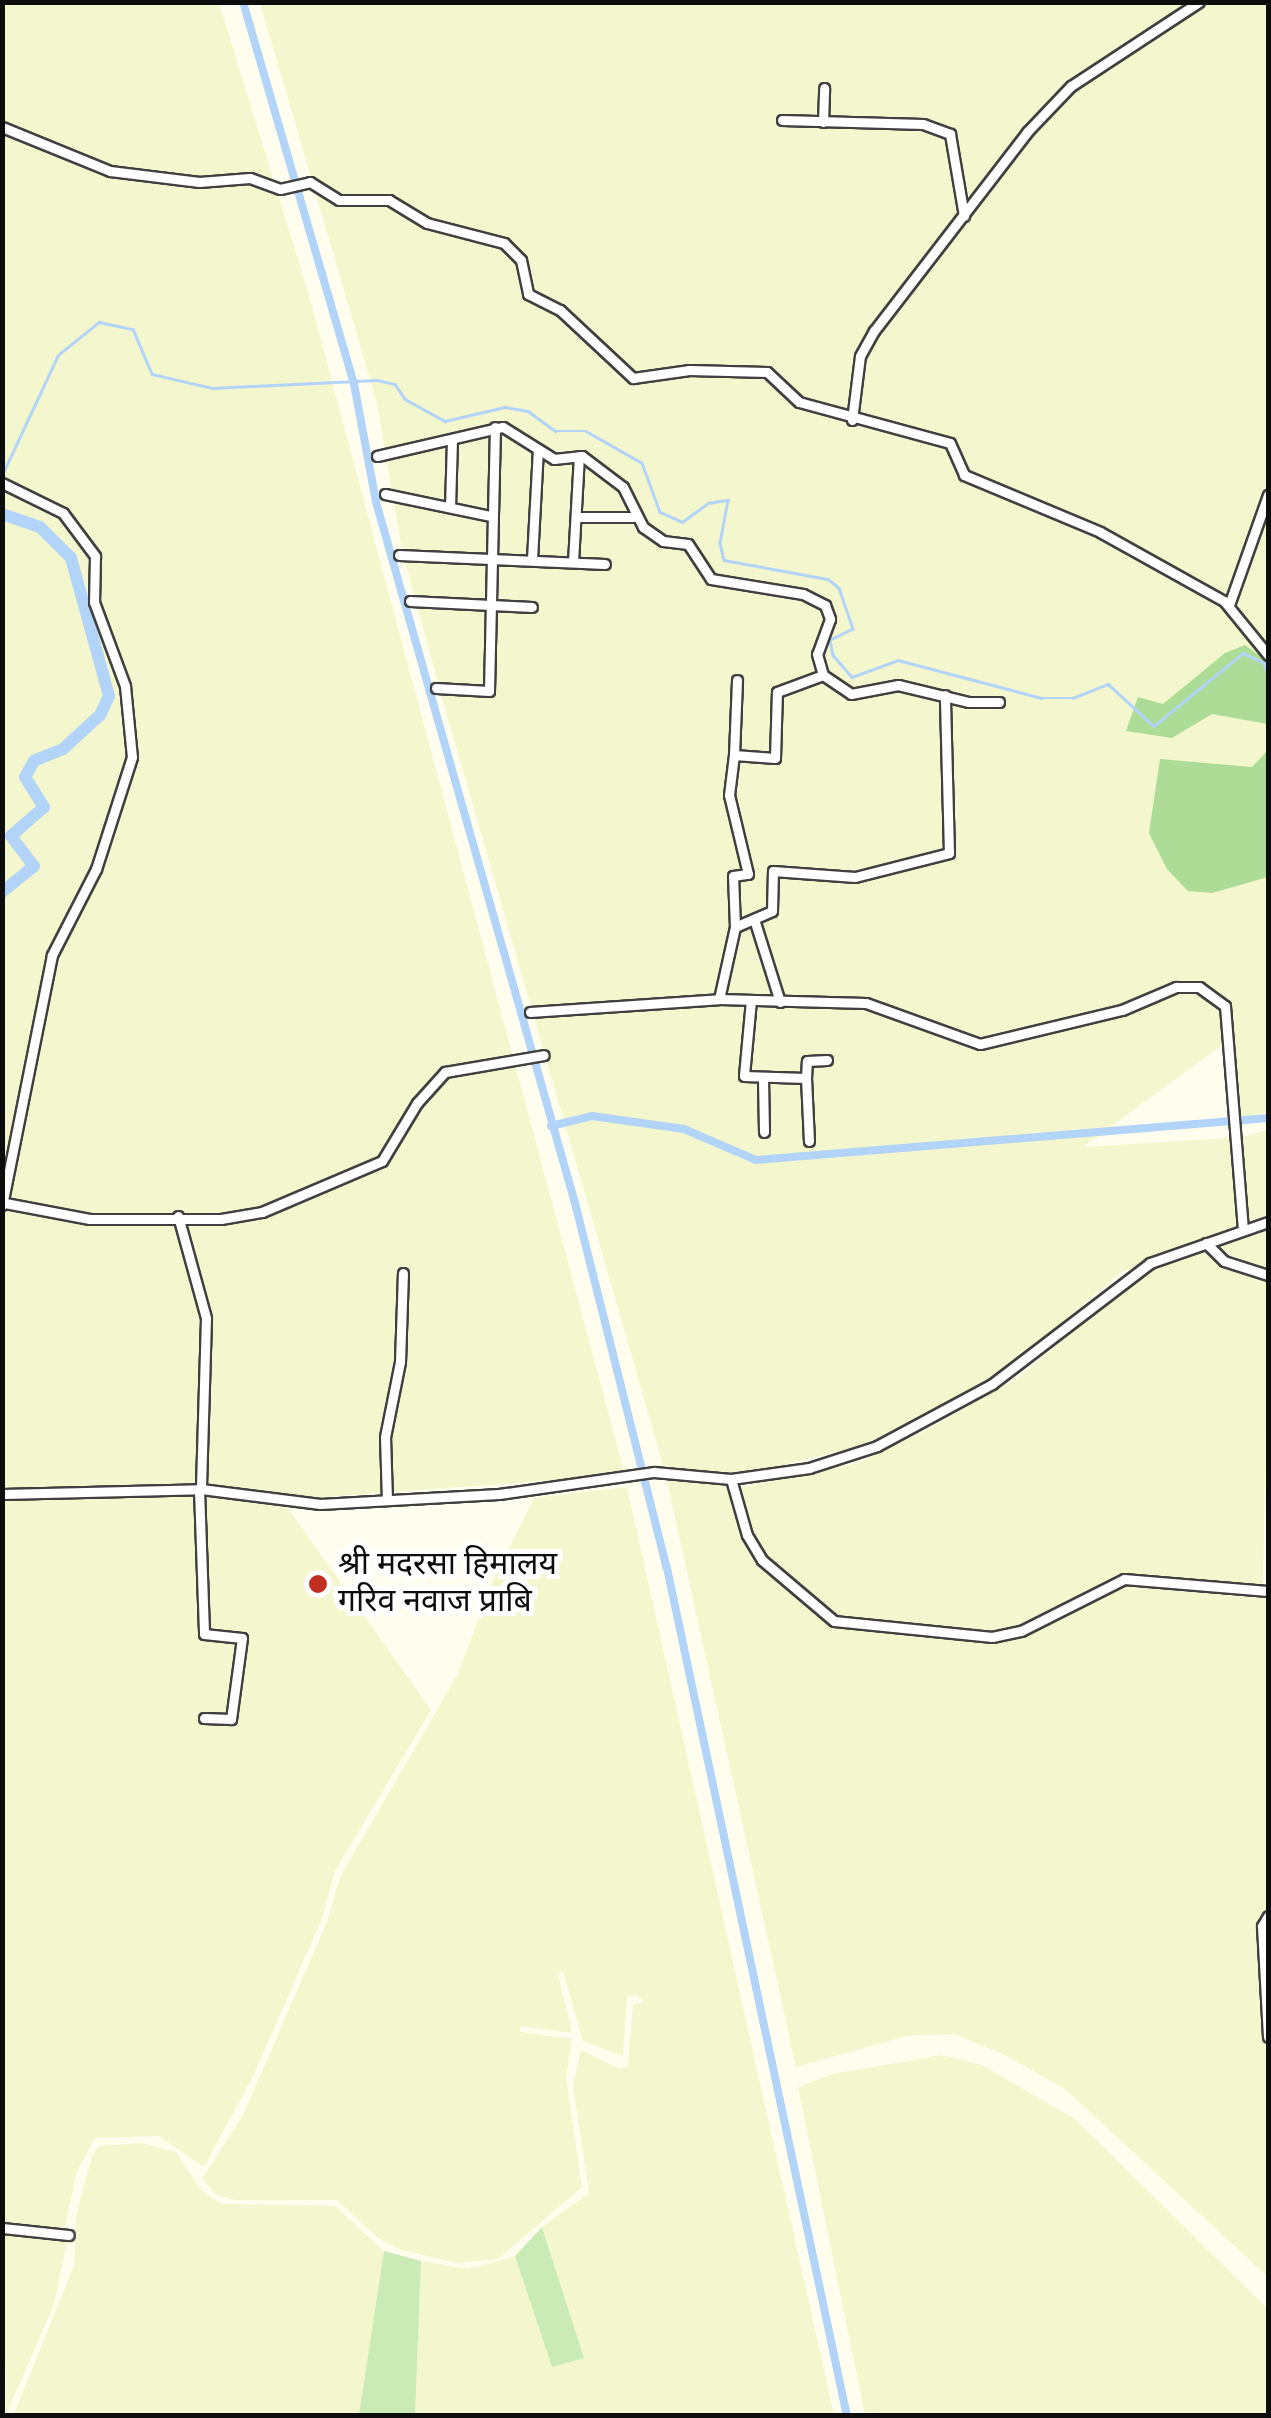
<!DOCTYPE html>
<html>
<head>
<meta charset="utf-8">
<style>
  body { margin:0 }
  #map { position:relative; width:1271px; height:2418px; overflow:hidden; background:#fffeee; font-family:Spectral,"Noto Sans Devanagari",serif }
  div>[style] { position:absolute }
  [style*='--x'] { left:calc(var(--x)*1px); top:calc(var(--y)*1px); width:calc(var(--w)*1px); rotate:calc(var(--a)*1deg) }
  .farmland>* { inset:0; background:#f4f6cd }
  .green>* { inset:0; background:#caeab6 }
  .forest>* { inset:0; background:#acdc95 }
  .stream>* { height:2.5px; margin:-1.25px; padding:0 1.25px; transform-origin:1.25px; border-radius:1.25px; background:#b1d4f8 }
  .canal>* { height:8px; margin:-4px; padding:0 4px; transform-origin:4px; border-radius:4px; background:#b1d4f8 }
  .river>* { height:12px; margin:-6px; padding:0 6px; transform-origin:6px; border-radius:6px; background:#b1d4f8 }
  .roads { filter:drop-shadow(2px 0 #404040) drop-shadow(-2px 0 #404040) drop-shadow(0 2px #404040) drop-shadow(0 -2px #404040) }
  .minor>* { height:9px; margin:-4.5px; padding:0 4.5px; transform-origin:4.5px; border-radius:4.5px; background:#fff }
  .dots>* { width:28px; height:28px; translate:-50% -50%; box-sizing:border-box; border:5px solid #fff; border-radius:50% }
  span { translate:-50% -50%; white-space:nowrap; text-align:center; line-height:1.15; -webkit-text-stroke:10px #fff; paint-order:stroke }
  .poi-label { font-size:32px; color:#0d0d0d }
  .left { translate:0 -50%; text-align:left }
  .frame { position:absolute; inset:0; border:5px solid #0d0d0d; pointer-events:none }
</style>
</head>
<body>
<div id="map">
  <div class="farmland">
    <div style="clip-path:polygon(3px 3px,219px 3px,308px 292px,625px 1475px,282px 1500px,431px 1710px,335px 1871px,321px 1921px,254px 2074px,204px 2167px,159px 2136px,95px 2138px,77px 2171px,64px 2231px,2px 2224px)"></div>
    <div style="clip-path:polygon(260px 3px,1268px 3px,1268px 1112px,1235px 1119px,1229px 1040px,1083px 1147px,1231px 1138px,1239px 1226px,1121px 1272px,1009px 1368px,871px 1444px,745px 1474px,664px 1468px,442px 698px,402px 550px,377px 403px)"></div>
    <div style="clip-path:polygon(1268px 1130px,1268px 1215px,1246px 1222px,1238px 1138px)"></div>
    <div style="clip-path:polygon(1268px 1228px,1268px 1270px,1217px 1249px,1225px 1242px)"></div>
    <div style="clip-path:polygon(1202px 1251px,1268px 1278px,1263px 1592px,1118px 1576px,1016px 1629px,965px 1633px,833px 1618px,763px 1554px,738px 1488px,858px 1463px,927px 1430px,1019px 1377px,1143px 1274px)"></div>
    <div style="clip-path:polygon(667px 1481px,728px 1485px,762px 1564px,833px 1623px,997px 1640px,1018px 1637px,1118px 1585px,1268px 1599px,1268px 1912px,1258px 1920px,1268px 2056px,1268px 2277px,1065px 2089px,1005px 2055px,954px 2034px,907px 2036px,796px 2067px)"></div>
    <div style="clip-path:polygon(627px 1487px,834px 2415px,415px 2415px,421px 2261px,469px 2269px,515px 2256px,552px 2366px,584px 2357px,542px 2227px,589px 2193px,573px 2085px,581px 2050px,620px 2069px,628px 2066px,633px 2004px,644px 2003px,638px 1995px,627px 1996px,623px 2056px,583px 2041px,563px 1971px,558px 1974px,572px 2033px,520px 2026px,520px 2032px,572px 2039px,566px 2078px,582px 2187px,498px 2259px,458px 2263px,401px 2250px,377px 2237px,337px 2200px,235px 2200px,217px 2195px,202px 2179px,243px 2115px,327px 1922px,340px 1877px,458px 1674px,492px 1582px,534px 1498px)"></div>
    <div style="clip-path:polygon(941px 2055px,982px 2065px,1075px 2119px,1268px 2309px,1268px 2415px,865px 2415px,798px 2087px,832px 2074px)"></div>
    <div style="clip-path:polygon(141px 2143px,176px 2152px,201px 2190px,222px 2204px,335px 2206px,384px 2251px,359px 2415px,13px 2416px,74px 2266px,76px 2216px,92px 2156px,99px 2146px)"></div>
    <div style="clip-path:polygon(3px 2230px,68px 2238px,53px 2307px,6px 2415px)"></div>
  </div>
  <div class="green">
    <div style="clip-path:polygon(542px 2227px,584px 2358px,552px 2367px,515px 2256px)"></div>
    <div style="clip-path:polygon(384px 2251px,421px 2261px,415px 2415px,359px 2415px)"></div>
  </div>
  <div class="forest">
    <div style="clip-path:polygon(1245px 645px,1268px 662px,1268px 724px,1212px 714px,1172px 738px,1126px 731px,1138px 697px,1163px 704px,1225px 653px)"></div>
    <div style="clip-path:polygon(1268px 750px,1268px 877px,1212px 893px,1188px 891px,1167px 869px,1149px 833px,1160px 759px,1252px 767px)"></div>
  </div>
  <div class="stream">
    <div style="--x:2;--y:475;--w:132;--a:-65"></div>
    <div style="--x:58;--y:355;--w:53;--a:-38.8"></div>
    <div style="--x:99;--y:322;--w:35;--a:12"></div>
    <div style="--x:133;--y:329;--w:49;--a:67.1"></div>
    <div style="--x:152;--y:374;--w:62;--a:13.1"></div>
    <div style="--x:212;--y:388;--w:165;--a:-2.8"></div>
    <div style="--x:377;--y:380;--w:18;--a:13"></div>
    <div style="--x:395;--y:384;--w:18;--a:56"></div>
    <div style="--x:405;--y:399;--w:46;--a:28.8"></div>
    <div style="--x:445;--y:421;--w:62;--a:-13.1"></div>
    <div style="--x:505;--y:407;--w:23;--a:10"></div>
    <div style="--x:528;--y:411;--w:34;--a:36"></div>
    <div style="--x:556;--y:431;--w:30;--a:0"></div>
    <div style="--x:586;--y:431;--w:64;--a:29.7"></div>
    <div style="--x:642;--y:463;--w:52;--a:69.8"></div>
    <div style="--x:660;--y:512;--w:24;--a:24"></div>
    <div style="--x:682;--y:522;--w:32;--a:-36"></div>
    <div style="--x:708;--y:503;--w:20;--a:-9"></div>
    <div style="--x:728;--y:500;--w:44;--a:100.5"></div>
    <div style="--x:720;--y:543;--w:17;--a:77"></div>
    <div style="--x:724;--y:560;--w:106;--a:10.4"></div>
    <div style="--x:828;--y:579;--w:14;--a:39"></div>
    <div style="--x:839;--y:588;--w:43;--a:71.1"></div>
    <div style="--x:853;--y:629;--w:25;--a:154"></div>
    <div style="--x:830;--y:640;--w:15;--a:79"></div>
    <div style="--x:833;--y:655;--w:29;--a:49"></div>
    <div style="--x:852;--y:677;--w:49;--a:-20.3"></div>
    <div style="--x:898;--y:660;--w:149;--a:14.8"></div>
    <div style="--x:1042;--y:698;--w:31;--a:0"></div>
    <div style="--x:1073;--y:698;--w:38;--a:-22"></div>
    <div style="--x:1108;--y:684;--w:62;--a:42.4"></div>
    <div style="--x:1154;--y:726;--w:115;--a:-39.4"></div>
    <div style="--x:1243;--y:653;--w:23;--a:25"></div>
    <div style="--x:1264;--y:663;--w:11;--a:68"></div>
  </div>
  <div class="canal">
    <div style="--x:243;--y:2;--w:398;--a:73.8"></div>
    <div style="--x:354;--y:384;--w:120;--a:79.4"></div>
    <div style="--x:376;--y:502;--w:729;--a:74.15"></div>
    <div style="--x:575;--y:1203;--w:376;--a:75.9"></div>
    <div style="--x:667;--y:1568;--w:867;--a:78.02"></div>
    <div style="--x:551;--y:1126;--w:42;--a:-13.7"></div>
    <div style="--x:592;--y:1116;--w:93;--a:8"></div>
    <div style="--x:684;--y:1129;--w:78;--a:23.3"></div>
    <div style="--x:756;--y:1160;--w:514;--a:-4.69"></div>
  </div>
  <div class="river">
    <div style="--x:2;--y:514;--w:40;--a:18.9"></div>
    <div style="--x:40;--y:527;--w:44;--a:45"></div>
    <div style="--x:71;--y:558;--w:143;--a:74.6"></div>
    <div style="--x:109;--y:696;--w:21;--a:115"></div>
    <div style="--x:100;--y:715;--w:50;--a:137.4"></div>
    <div style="--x:63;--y:749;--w:31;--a:158"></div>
    <div style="--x:34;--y:761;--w:18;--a:119"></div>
    <div style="--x:25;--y:777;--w:36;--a:58"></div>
    <div style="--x:44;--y:807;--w:44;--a:138.7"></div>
    <div style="--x:11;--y:836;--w:38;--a:53"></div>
    <div style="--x:34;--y:866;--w:41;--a:140.9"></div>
  </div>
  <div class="roads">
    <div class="minor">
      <div style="--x:782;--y:120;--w:141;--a:1.6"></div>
      <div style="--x:923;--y:124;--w:29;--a:20"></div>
      <div style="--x:950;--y:134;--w:83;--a:80.3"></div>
      <div style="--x:823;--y:122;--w:34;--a:-88"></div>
      <div style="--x:2;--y:127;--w:117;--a:22.2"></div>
      <div style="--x:110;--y:171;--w:90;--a:7"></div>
      <div style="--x:199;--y:182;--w:51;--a:-4.5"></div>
      <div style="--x:250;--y:178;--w:32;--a:20"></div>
      <div style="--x:280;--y:189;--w:31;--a:-13"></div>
      <div style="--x:310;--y:182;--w:34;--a:32"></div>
      <div style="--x:339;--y:200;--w:50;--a:0"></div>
      <div style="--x:389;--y:200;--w:44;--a:31.2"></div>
      <div style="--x:427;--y:223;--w:80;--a:14.6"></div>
      <div style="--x:504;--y:243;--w:24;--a:45"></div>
      <div style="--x:521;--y:260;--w:35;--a:78"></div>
      <div style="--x:528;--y:294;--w:36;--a:27"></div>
      <div style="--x:560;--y:310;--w:100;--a:43"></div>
      <div style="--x:633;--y:378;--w:57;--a:-8.1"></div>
      <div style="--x:689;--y:370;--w:78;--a:1.5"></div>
      <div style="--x:767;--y:372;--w:44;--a:43.2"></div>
      <div style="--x:799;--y:402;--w:156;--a:15.2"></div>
      <div style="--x:950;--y:443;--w:35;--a:66"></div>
      <div style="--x:964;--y:475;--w:147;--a:22.7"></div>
      <div style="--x:1100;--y:532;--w:142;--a:29.1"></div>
      <div style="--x:1224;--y:601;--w:70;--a:50.8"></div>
      <div style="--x:852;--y:420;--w:64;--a:-82.9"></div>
      <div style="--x:860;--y:356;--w:29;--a:-61"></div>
      <div style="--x:874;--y:331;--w:251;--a:-52.4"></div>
      <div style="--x:1027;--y:132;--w:64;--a:-46.3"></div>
      <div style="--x:1071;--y:86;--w:153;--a:-33.3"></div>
      <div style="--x:377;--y:456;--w:129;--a:-13"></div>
      <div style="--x:503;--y:427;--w:60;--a:32.1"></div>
      <div style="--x:554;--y:459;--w:28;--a:-6"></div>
      <div style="--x:582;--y:456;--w:51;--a:37.1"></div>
      <div style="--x:623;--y:487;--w:45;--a:63.4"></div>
      <div style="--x:643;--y:527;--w:24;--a:35"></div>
      <div style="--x:663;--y:541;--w:25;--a:7"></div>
      <div style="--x:688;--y:544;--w:42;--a:56.7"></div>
      <div style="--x:711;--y:579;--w:93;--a:9.3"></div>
      <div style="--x:803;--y:594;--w:25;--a:27"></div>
      <div style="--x:825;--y:605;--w:15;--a:70"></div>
      <div style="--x:830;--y:619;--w:37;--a:110"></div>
      <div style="--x:817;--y:654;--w:22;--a:74"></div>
      <div style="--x:2;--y:483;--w:68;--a:26.2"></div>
      <div style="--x:63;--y:513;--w:54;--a:53.3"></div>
      <div style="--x:95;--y:556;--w:46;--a:91.2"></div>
      <div style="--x:94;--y:602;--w:90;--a:69.7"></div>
      <div style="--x:125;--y:686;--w:71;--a:84.4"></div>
      <div style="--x:132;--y:757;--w:118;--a:107.8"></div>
      <div style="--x:96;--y:869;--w:97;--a:117.1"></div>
      <div style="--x:52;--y:955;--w:255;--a:101.3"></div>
      <div style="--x:385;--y:494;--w:107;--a:11.8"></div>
      <div style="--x:450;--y:507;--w:68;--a:-88.3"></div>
      <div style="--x:576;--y:517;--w:60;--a:0"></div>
      <div style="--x:399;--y:555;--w:206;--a:2.5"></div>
      <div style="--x:532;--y:559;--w:110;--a:-86.9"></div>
      <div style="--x:573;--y:562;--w:106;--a:-86.8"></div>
      <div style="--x:410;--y:601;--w:122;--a:2.8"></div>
      <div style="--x:1229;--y:605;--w:117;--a:-70.5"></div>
      <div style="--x:436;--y:688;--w:53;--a:3.2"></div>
      <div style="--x:489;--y:691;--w:264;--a:-88.7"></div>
      <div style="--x:734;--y:755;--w:75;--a:-87.7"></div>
      <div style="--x:754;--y:919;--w:87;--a:72.6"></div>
      <div style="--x:735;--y:927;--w:51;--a:-92.2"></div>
      <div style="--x:733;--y:876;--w:15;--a:-8"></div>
      <div style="--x:748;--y:874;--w:81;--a:-103.5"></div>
      <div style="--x:729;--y:795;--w:40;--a:-82.9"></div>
      <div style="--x:734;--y:755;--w:41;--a:4.2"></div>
      <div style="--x:775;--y:758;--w:66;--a:-88.3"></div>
      <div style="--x:777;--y:692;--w:49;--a:-20.3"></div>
      <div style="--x:823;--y:675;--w:34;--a:34"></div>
      <div style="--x:851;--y:694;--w:48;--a:-10.8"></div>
      <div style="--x:898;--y:685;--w:73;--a:13.5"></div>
      <div style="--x:969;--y:702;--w:30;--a:0"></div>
      <div style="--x:719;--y:999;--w:74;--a:-77.5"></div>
      <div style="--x:735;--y:927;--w:40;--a:-23.4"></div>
      <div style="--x:772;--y:911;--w:40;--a:-88.6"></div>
      <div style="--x:773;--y:871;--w:82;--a:4.2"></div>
      <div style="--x:855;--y:877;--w:97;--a:-14.3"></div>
      <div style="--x:949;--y:853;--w:158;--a:-91.5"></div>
      <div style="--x:751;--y:1000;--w:76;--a:95.3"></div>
      <div style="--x:744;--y:1076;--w:62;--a:1.8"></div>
      <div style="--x:806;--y:1078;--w:63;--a:87.3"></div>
      <div style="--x:530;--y:1012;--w:189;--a:-3.9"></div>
      <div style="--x:719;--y:999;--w:147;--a:1.6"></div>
      <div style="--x:866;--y:1003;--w:121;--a:19.8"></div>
      <div style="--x:980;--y:1044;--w:146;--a:-13.5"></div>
      <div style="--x:1122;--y:1010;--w:59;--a:-23.1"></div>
      <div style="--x:1176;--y:987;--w:23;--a:0"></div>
      <div style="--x:1199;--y:987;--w:32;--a:36"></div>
      <div style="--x:1225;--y:1006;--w:225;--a:85.4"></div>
      <div style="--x:806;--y:1078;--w:17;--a:-87"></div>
      <div style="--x:807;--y:1061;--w:20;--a:-3"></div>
      <div style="--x:763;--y:1079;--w:53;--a:88.9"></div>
      <div style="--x:5;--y:1203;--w:86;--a:10.7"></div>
      <div style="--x:90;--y:1219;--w:131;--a:0"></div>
      <div style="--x:221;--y:1219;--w:42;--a:-9.7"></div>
      <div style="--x:262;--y:1212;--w:130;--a:-23"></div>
      <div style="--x:382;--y:1161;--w:68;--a:-58.9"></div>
      <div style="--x:417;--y:1103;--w:42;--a:-47.9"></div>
      <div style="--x:445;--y:1072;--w:100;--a:-9.7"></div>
      <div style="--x:178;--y:1216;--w:106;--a:74.6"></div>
      <div style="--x:206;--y:1318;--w:171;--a:91.7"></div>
      <div style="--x:1206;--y:1243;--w:25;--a:45"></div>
      <div style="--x:1224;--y:1261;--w:46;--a:17.7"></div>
      <div style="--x:731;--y:1479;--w:58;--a:74.1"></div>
      <div style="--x:747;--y:1535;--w:29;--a:59"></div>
      <div style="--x:762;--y:1560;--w:94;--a:40.3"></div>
      <div style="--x:834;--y:1621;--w:159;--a:5.8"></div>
      <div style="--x:992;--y:1637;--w:30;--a:-12"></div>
      <div style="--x:1021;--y:1631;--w:115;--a:-26.8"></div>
      <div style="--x:1124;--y:1579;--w:144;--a:4.8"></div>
      <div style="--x:199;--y:1489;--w:145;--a:88"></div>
      <div style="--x:204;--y:1634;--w:38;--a:6"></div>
      <div style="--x:242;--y:1638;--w:82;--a:97.7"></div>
      <div style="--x:231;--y:1719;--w:27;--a:-178"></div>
      <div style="--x:2;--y:1494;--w:199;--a:-1.4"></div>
      <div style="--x:201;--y:1489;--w:120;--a:7.2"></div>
      <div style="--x:320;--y:1504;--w:179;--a:-3.2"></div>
      <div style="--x:499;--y:1494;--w:157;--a:-8.1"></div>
      <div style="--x:654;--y:1472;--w:77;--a:5.2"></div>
      <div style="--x:731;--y:1479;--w:79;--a:-8"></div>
      <div style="--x:809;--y:1468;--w:71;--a:-17.9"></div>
      <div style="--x:877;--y:1446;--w:131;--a:-28.3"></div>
      <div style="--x:992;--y:1384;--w:199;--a:-37.4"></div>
      <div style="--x:1150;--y:1263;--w:125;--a:-19.2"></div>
      <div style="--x:387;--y:1500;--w:63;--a:-91.8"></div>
      <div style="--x:385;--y:1437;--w:76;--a:-78.7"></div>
      <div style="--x:400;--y:1362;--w:89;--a:-88.1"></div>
      <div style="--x:1268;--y:1916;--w:12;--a:121"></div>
      <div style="--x:1262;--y:1926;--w:111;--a:86.9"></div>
      <div style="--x:2;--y:2228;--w:67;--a:6"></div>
    </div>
  </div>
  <div class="dots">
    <div style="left:318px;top:1584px;background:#c12f22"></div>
  </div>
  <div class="poi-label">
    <span class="left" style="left:338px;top:1584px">श्री मदरसा हिमालय<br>गरिव नवाज प्राबि</span>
  </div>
  <div class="frame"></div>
</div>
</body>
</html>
